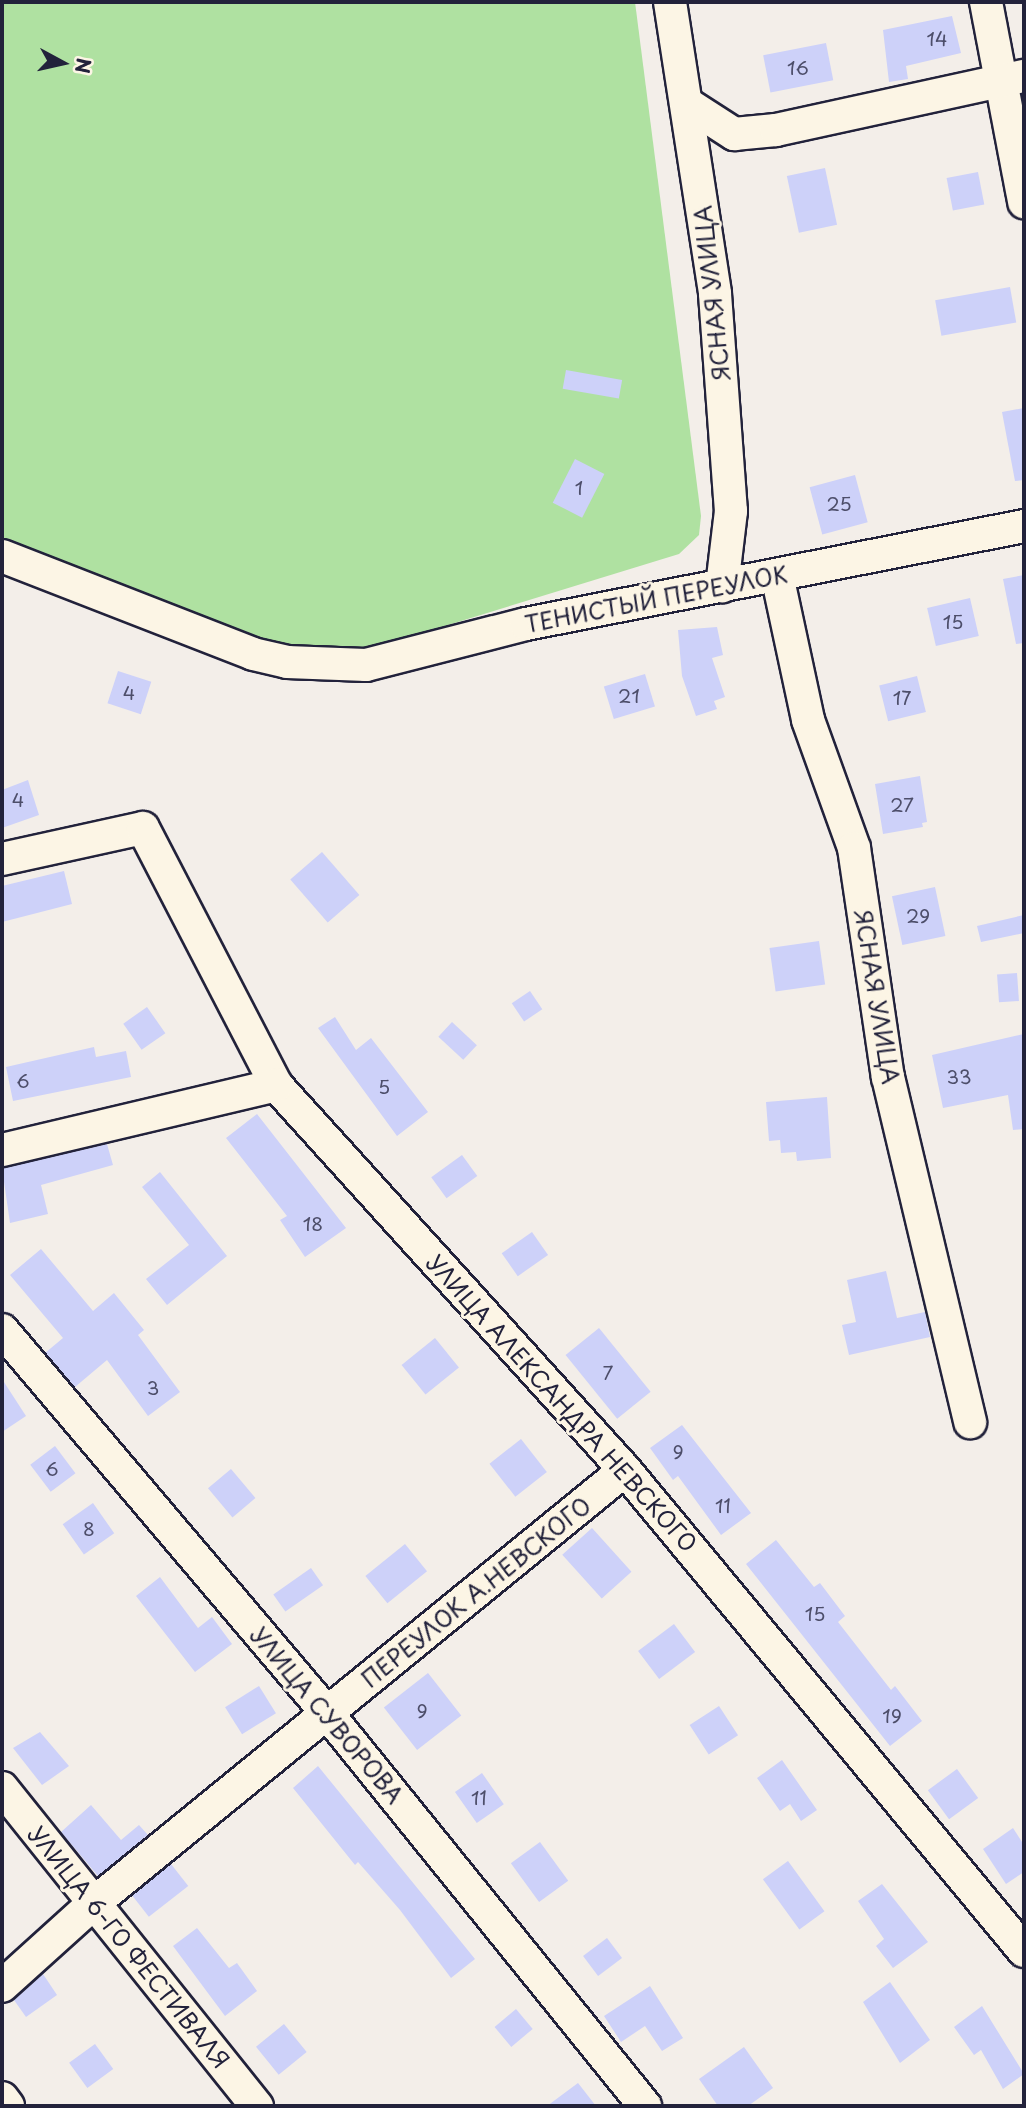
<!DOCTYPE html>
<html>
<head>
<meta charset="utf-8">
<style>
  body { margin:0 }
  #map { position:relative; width:1026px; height:2108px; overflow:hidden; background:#f3eee9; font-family:"Playpen Sans",sans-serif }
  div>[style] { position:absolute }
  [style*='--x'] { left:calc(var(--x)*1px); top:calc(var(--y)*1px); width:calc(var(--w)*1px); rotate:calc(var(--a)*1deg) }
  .green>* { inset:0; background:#afe1a1 }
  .building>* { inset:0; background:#cdd1f9; transform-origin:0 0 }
  .roads { filter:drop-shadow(2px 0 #22223b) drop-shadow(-2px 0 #22223b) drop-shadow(0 2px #22223b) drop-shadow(0 -2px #22223b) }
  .minor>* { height:32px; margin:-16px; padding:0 16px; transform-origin:16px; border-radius:16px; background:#fcf5e5 }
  span { translate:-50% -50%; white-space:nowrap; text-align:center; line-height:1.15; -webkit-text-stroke:6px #fcf5e5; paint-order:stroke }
  .number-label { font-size:19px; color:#4d4e6a }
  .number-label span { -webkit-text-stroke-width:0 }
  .street-label { font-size:23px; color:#22223b }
  .frame { position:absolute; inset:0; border:4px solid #22223b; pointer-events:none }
  .north { position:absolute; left:28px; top:28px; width:70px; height:70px; -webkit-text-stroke:5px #fcf5e5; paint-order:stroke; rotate:98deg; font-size:19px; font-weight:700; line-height:28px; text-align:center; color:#22223b }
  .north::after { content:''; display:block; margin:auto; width:24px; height:32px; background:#22223b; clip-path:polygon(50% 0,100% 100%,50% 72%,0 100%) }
</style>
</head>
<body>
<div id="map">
  <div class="green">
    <div style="clip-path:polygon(2px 2px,635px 2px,701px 516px,699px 535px,679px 554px,373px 648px,294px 649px,187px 613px,2px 539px)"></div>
  </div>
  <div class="building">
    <div style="clip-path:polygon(952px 16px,961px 53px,906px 66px,908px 79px,889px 82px,883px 30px)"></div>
    <div style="left:826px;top:43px;width:38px;height:64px;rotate:79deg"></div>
    <div style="left:825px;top:168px;width:58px;height:39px;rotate:78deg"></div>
    <div style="left:978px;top:172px;width:33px;height:32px;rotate:79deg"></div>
    <div style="left:1010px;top:287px;width:36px;height:76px;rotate:80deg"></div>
    <div style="left:566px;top:370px;width:57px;height:19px;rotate:10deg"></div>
    <div style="clip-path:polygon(1024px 408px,1024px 480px,1015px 481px,1002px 412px)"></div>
    <div style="left:575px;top:459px;width:33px;height:49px;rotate:27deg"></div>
    <div style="left:855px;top:475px;width:49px;height:47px;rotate:75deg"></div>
    <div style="clip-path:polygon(1024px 575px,1024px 643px,1016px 644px,1003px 579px)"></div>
    <div style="left:970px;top:598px;width:39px;height:44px;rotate:77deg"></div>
    <div style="clip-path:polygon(717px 627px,723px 655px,712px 658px,725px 697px,714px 701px,717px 709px,696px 716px,682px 676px,678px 630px)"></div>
    <div style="left:118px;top:671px;width:35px;height:34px;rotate:18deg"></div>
    <div style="left:645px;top:674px;width:34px;height:43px;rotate:73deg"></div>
    <div style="left:917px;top:676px;width:37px;height:39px;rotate:76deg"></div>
    <div style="clip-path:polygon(920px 776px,927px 822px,922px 823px,923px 827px,883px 834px,875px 784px)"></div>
    <div style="clip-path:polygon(28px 780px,39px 815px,2px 828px,2px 790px)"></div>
    <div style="left:322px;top:852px;width:57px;height:42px;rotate:49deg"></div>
    <div style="clip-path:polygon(64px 871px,72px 904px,2px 922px,2px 886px)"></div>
    <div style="left:935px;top:887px;width:50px;height:44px;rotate:78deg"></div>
    <div style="clip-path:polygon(1024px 915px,1024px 933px,981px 942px,977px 926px)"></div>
    <div style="left:819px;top:941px;width:44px;height:50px;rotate:82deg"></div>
    <div style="left:1017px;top:973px;width:28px;height:20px;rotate:86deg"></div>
    <div style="left:530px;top:991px;width:22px;height:22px;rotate:56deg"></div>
    <div style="left:147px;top:1007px;width:32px;height:29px;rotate:55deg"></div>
    <div style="clip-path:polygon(335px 1017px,356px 1050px,371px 1038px,428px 1112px,397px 1136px,318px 1028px)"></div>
    <div style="left:452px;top:1022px;width:34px;height:20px;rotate:43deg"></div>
    <div style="clip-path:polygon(1024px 1034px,1024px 1129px,1013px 1130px,1008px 1095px,943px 1108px,932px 1055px)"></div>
    <div style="clip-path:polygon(94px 1047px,96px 1057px,126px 1051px,131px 1077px,13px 1101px,6px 1067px)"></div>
    <div style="clip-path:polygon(827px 1097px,831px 1158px,797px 1161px,796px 1152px,781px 1153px,780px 1140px,769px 1141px,766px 1102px)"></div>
    <div style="clip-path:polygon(257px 1114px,346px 1228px,305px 1257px,280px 1220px,287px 1216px,226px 1138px)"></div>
    <div style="clip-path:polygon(107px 1144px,113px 1165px,41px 1185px,48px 1214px,10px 1223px,2px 1168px)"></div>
    <div style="left:462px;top:1155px;width:26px;height:38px;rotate:54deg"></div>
    <div style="clip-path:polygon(160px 1172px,227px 1256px,167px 1305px,146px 1279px,189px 1245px,142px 1187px)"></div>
    <div style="left:532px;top:1232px;width:28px;height:37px;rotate:55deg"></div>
    <div style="clip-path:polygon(41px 1249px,93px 1311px,114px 1293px,144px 1330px,138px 1335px,180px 1392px,148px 1416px,107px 1360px,75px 1387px,45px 1353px,63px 1338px,10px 1275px)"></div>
    <div style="clip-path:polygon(886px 1271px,897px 1318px,925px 1312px,930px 1337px,849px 1355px,842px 1325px,856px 1322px,847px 1280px)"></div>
    <div style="left:599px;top:1328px;width:82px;height:43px;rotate:51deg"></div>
    <div style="left:435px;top:1338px;width:38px;height:43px;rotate:51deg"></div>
    <div style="clip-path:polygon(2px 1379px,26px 1416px,2px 1432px)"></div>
    <div style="clip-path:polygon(682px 1425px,751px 1513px,721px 1535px,678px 1476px,673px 1480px,650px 1448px)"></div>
    <div style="left:521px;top:1439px;width:42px;height:40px;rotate:52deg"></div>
    <div style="left:55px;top:1446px;width:34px;height:31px;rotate:53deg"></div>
    <div style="left:231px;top:1469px;width:38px;height:30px;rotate:50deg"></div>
    <div style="left:93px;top:1503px;width:37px;height:37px;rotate:55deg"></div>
    <div style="left:592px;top:1528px;width:59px;height:40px;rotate:48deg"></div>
    <div style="clip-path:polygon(776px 1540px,814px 1587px,820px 1583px,845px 1616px,838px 1622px,891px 1690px,895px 1686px,922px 1721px,890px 1746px,746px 1564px)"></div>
    <div style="left:405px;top:1544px;width:35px;height:51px;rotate:51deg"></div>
    <div style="left:311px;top:1568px;width:21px;height:46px;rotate:55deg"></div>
    <div style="clip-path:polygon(160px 1577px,198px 1628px,212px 1617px,232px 1644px,195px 1672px,136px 1596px)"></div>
    <div style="left:674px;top:1624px;width:35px;height:45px;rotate:53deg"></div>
    <div style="left:428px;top:1673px;width:54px;height:56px;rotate:52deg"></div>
    <div style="left:259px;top:1686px;width:32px;height:40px;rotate:58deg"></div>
    <div style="left:719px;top:1706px;width:35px;height:35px;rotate:57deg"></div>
    <div style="clip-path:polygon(40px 1732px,69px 1766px,42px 1785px,13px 1748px)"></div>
    <div style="clip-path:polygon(782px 1760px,817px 1810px,801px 1821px,790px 1804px,780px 1811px,757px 1778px)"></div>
    <div style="clip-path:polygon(318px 1766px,475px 1959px,451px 1978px,400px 1910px,358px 1862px,355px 1865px,293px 1788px)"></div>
    <div style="left:957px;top:1769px;width:36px;height:36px;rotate:54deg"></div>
    <div style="left:482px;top:1773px;width:38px;height:33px;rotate:55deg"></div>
    <div style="clip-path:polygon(91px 1805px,121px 1840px,139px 1825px,148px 1835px,98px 1876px,61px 1832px)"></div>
    <div style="clip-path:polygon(1013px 1828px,1024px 1845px,1024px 1872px,1006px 1884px,983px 1849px)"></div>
    <div style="left:540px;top:1842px;width:48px;height:36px;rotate:54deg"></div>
    <div style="left:788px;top:1861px;width:62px;height:31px;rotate:54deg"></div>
    <div style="left:171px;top:1864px;width:28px;height:50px;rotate:52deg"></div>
    <div style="clip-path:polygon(882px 1884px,928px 1942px,893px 1968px,876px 1946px,884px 1939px,858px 1901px)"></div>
    <div style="clip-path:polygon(197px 1928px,229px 1968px,237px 1963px,257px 1991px,225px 2016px,173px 1946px)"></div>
    <div style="left:607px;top:1938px;width:25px;height:30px;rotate:53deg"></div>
    <div style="clip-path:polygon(43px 1974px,57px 1995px,26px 2017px,14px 2000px)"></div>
    <div style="clip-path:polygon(890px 1982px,930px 2040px,900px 2063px,863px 2002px)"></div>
    <div style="clip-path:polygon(650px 1986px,683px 2038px,662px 2051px,645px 2026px,621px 2042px,604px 2016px)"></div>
    <div style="clip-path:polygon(982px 2006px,1024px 2074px,1003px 2089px,981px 2050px,974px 2055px,954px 2027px)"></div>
    <div style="left:516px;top:2009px;width:26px;height:28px;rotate:50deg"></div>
    <div style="left:284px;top:2024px;width:36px;height:36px;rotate:51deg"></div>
    <div style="left:95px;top:2044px;width:31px;height:32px;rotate:54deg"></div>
    <div style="clip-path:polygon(744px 2047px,773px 2088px,748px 2106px,718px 2106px,699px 2079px)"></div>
    <div style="clip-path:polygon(578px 2083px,596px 2106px,547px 2106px)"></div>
  </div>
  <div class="roads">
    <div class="minor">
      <div style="--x:670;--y:2;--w:295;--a:81.2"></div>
      <div style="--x:715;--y:294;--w:218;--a:85.8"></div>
      <div style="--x:731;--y:511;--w:76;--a:96.8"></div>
      <div style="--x:986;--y:2;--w:204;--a:79.2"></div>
      <div style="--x:689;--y:105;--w:54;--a:32.8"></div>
      <div style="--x:734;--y:134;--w:42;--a:-5.4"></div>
      <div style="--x:776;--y:130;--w:254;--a:-12.3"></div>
      <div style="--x:2;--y:556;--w:269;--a:21.3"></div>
      <div style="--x:253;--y:654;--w:35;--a:13"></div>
      <div style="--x:287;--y:662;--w:79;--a:2.2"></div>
      <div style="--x:366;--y:665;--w:165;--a:-14.4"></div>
      <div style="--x:526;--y:624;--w:508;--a:-11.13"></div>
      <div style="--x:777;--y:575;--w:148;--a:77.9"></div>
      <div style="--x:808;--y:720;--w:136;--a:70.2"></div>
      <div style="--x:854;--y:848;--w:232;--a:81.6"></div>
      <div style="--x:888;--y:1077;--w:355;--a:76.6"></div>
      <div style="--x:2;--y:859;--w:144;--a:-12.4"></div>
      <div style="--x:143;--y:828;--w:289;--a:62.6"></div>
      <div style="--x:276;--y:1085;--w:520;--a:47.81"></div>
      <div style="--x:625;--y:1470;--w:625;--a:50.32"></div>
      <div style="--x:2;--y:1150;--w:282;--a:-13.3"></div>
      <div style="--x:2;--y:1330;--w:502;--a:49.68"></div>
      <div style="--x:327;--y:1713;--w:506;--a:51.02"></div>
      <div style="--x:2;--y:1788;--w:408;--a:51.3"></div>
      <div style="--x:2;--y:1986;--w:124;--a:-42.1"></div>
      <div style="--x:94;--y:1903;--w:685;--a:-39.2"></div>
      <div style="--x:2;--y:2098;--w:10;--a:53"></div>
    </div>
  </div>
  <div class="number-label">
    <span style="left:937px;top:39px">14</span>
    <span style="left:798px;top:68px">16</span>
    <span style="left:579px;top:488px">1</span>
    <span style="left:839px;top:504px">25</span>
    <span style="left:953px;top:622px">15</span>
    <span style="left:129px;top:693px">4</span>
    <span style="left:629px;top:696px">21</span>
    <span style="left:902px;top:698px">17</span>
    <span style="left:18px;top:800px">4</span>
    <span style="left:902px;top:805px">27</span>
    <span style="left:918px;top:916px">29</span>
    <span style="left:959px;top:1077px">33</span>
    <span style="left:23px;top:1081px">6</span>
    <span style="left:384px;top:1087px">5</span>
    <span style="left:313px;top:1224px">18</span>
    <span style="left:608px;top:1373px">7</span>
    <span style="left:153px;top:1388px">3</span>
    <span style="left:678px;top:1452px">9</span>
    <span style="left:52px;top:1469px">6</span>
    <span style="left:723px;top:1506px">11</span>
    <span style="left:89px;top:1529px">8</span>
    <span style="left:815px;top:1614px">15</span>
    <span style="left:422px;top:1711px">9</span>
    <span style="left:892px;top:1716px">19</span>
    <span style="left:479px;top:1798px">11</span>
  </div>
  <div class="street-label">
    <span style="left:712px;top:293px;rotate:-96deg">ЯСНАЯ УЛИЦА</span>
    <span style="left:656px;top:599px;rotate:-11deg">ТЕНИСТЫЙ ПЕРЕУЛОК</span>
    <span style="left:877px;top:997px;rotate:81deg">ЯСНАЯ УЛИЦА</span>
    <span style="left:562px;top:1403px;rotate:48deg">УЛИЦА АЛЕКСАНДРА НЕВСКОГО</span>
    <span style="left:476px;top:1592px;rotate:-39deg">ПЕРЕУЛОК А.НЕВСКОГО</span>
    <span style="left:327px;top:1715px;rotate:50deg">УЛИЦА СУВОРОВА</span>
    <span style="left:129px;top:1947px;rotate:51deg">УЛИЦА 6-ГО ФЕСТИВАЛЯ</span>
  </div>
  <div class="frame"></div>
  <div class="north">N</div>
</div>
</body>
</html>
